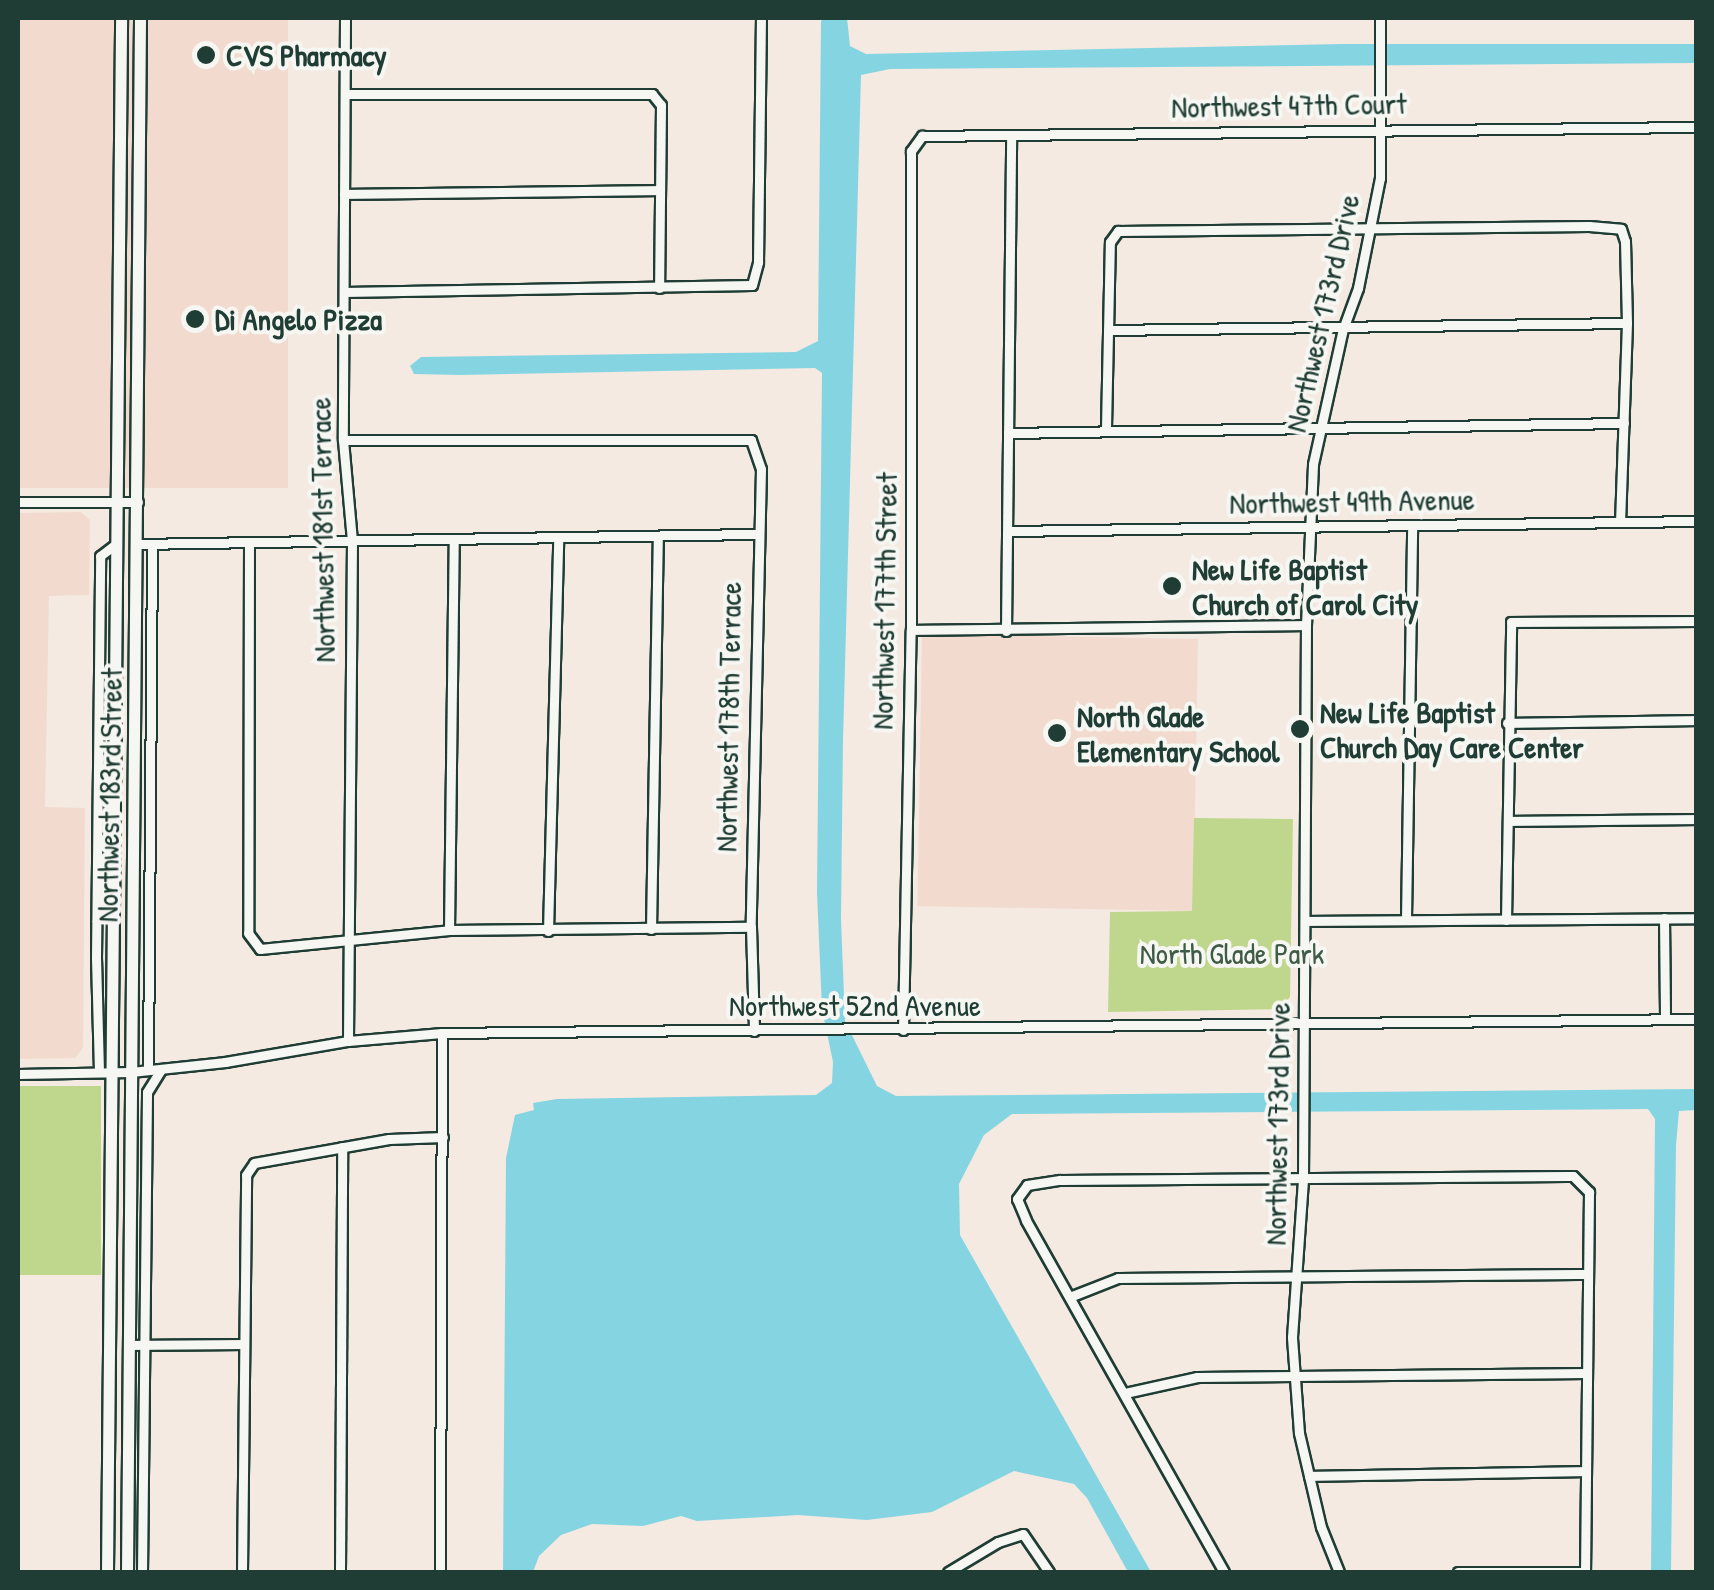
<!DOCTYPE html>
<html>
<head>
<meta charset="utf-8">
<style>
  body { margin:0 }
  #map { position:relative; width:1714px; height:1590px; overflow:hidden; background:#f4eae2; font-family:"Patrick Hand",sans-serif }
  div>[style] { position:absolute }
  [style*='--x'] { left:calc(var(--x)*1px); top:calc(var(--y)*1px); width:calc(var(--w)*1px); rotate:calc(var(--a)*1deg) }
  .built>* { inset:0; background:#f2dbce; transform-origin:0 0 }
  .green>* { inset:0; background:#bfd78d; transform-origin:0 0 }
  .water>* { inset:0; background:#85d4e2 }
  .roads { filter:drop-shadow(2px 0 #1f3d34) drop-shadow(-2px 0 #1f3d34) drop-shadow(0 2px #1f3d34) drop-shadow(0 -2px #1f3d34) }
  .minor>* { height:9px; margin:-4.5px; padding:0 4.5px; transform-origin:4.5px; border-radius:4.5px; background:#f6f6f2 }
  .major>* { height:11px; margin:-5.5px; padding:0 5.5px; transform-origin:5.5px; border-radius:5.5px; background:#f6f6f2 }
  .dots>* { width:28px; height:28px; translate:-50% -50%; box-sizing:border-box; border:5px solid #f6f6f2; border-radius:50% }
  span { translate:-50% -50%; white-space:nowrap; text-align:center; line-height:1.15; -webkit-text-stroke:8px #f6f6f2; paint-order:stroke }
  .poi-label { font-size:30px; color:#1f3d34; font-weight:700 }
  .left { translate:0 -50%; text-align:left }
  .street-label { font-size:30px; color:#1f3d34 }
  .park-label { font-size:30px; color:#3f5c46 }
  .frame { position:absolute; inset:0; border:20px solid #1f3d34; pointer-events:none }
</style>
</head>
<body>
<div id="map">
  <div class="built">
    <div style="left:18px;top:18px;width:270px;height:470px"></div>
    <div style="clip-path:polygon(81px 512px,90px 520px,89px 595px,49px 596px,45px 807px,85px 808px,83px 1048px,75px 1058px,18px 1059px,18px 513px)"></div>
    <div style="left:1198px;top:639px;width:272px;height:276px;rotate:91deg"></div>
  </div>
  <div class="green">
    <div style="clip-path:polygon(1194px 818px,1293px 819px,1290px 997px,1280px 1009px,1108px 1012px,1110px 912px,1192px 911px)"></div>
    <div style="left:101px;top:1086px;width:189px;height:83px;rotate:90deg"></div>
  </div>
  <div class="water">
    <div style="clip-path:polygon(825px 18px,847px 18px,850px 46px,866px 54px,1342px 44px,1696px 44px,1696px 63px,890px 69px,861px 75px,843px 740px,841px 919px,845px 1021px,877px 1086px,896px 1096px,1696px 1089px,1696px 1110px,1679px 1111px,1676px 1145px,1671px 1572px,1651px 1572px,1655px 1119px,1648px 1109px,1012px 1114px,984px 1135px,959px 1184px,960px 1235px,1151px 1572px,1128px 1572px,1087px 1498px,1074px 1484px,1014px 1471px,932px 1512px,867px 1520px,798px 1515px,697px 1521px,681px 1516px,643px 1526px,592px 1524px,561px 1535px,539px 1556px,533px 1572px,503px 1572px,506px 1158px,515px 1115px,534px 1110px,533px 1103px,557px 1099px,816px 1095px,832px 1083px,833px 1062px,822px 1009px,817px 893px,822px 373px,815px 368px,460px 375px,414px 374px,410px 366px,421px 357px,796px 352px,818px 341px,821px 21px)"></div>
  </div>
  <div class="roads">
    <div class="minor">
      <div style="--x:345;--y:18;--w:422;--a:90.3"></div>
      <div style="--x:343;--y:440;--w:101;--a:84.9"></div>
      <div style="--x:352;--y:541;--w:500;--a:90.46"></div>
      <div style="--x:345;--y:94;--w:307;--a:0"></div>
      <div style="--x:652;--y:94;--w:14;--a:51"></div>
      <div style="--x:661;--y:105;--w:183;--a:90.6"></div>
      <div style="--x:344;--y:194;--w:316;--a:-0.7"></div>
      <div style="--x:344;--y:292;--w:408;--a:-1"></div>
      <div style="--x:752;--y:285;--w:24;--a:-75"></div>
      <div style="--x:758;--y:262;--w:244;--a:-89.3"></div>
      <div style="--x:1108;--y:330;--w:519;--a:-0.77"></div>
      <div style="--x:1106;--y:428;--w:186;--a:-88.8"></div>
      <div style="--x:1110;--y:242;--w:14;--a:-54"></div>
      <div style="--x:1118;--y:231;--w:471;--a:-0.6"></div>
      <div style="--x:1589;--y:226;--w:32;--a:5"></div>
      <div style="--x:1621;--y:229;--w:13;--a:72"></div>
      <div style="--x:1625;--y:241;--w:82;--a:88.6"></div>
      <div style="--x:1627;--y:323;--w:198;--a:92"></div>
      <div style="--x:1008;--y:433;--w:616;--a:-0.93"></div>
      <div style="--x:343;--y:440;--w:408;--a:0"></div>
      <div style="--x:751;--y:440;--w:31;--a:71"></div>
      <div style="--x:761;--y:469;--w:458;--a:91.3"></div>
      <div style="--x:751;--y:927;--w:104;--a:88.3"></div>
      <div style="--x:18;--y:502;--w:120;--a:0"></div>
      <div style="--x:1008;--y:531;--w:688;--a:-0.83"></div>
      <div style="--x:137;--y:544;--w:619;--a:-0.93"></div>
      <div style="--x:249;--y:544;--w:389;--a:90.1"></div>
      <div style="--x:248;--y:933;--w:20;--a:53"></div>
      <div style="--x:260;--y:949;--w:190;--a:-5.7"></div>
      <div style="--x:449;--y:930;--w:302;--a:-0.6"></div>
      <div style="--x:911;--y:630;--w:395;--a:-0.7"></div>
      <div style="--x:1006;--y:631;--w:496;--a:-89.4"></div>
      <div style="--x:1507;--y:723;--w:189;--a:-0.9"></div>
      <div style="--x:1508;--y:821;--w:188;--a:-0.6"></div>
      <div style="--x:1664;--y:918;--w:101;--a:89.4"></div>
      <div style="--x:1406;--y:919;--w:393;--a:-89.1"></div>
      <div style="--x:1506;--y:920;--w:298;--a:-89"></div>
      <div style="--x:1511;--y:622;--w:185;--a:-0.3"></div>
      <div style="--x:1305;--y:921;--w:391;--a:-0.4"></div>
      <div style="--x:651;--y:929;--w:390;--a:-89"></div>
      <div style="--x:449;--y:930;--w:391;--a:-89.3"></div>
      <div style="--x:548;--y:931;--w:392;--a:-88.5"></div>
      <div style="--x:903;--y:1030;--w:400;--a:-88.9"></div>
      <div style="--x:911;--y:630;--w:479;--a:-90"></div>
      <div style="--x:911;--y:151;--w:19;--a:-54"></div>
      <div style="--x:922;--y:136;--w:774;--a:-0.67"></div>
      <div style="--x:148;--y:1069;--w:525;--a:-89.56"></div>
      <div style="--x:99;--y:1072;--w:114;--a:-91.5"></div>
      <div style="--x:96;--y:958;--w:402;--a:-89.4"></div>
      <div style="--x:100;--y:556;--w:21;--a:-37"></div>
      <div style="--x:18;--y:1074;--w:113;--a:-1"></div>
      <div style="--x:131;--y:1072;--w:95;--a:-6.1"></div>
      <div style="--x:225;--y:1062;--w:125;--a:-9.7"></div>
      <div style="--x:348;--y:1041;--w:94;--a:-4.9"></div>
      <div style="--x:442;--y:1033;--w:1254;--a:-0.64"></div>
      <div style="--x:1072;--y:1296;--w:49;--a:-21.4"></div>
      <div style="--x:1118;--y:1278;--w:470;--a:-0.5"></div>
      <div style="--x:129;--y:1345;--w:112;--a:-0.5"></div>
      <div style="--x:1125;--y:1393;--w:74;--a:-12.5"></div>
      <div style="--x:1197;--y:1377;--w:390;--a:-0.6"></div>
      <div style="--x:1309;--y:1476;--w:276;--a:-1"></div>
      <div style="--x:142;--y:1572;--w:480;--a:-89.4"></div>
      <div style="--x:147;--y:1092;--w:26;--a:-58"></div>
      <div style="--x:242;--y:1572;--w:397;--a:-89.4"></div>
      <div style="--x:246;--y:1175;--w:14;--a:-56"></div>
      <div style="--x:254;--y:1163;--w:137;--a:-10.1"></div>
      <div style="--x:389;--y:1139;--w:54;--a:-2.1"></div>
      <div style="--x:340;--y:1572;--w:425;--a:-89.7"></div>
      <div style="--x:440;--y:1572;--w:539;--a:-89.79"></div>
      <div style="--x:948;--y:1572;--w:58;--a:-31"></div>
      <div style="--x:998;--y:1542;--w:26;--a:-18"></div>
      <div style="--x:1023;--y:1534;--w:46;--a:55.6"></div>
      <div style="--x:1224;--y:1572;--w:404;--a:-119.4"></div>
      <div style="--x:1026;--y:1220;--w:23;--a:-113"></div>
      <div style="--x:1017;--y:1199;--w:17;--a:-54"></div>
      <div style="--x:1027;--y:1185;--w:33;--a:-9"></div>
      <div style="--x:1060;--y:1180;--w:513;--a:-0.45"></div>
      <div style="--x:1573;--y:1176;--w:23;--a:45"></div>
      <div style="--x:1589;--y:1192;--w:380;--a:90.6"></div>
      <div style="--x:1339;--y:1572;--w:48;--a:-111.8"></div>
      <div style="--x:1321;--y:1527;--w:97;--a:-103.2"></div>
      <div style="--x:1299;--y:1433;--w:96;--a:-94.2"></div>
      <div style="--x:1292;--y:1337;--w:159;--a:-86"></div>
      <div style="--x:1303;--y:1178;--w:553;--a:-89.69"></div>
      <div style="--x:1306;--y:625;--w:161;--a:-87.5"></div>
      <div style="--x:1313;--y:464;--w:138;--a:-77.5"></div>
      <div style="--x:1343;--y:329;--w:44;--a:-69.9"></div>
      <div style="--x:1358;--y:288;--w:112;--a:-78.7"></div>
      <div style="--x:1380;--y:178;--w:160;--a:-90"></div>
      <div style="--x:1458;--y:1572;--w:127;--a:0"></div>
    </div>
    <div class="major">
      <div style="--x:107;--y:1572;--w:1554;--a:-89.48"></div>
      <div style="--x:127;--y:1572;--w:1554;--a:-89.52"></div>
    </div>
  </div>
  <div class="dots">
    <div style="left:206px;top:55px;background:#1f3d34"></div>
    <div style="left:195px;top:319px;background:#1f3d34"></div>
    <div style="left:1172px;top:586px;background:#1f3d34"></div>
    <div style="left:1300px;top:729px;background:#1f3d34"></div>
    <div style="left:1057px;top:733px;background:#1f3d34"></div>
  </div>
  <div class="poi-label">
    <span class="left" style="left:226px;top:55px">CVS Pharmacy</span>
    <span class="left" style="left:215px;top:319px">Di Angelo Pizza</span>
    <span class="left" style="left:1192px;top:586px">New Life Baptist<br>Church of Carol City</span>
    <span class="left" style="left:1320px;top:729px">New Life Baptist<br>Church Day Care Center</span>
    <span class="left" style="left:1077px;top:733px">North Glade<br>Elementary School</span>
  </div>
  <div class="street-label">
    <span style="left:1289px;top:105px;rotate:-1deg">Northwest 47th Court</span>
    <span style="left:1322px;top:313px;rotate:-77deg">Northwest 173rd Drive</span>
    <span style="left:1352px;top:501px;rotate:-1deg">Northwest 49th Avenue</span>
    <span style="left:322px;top:530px;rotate:-91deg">Northwest 181st Terrace</span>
    <span style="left:884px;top:601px;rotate:-89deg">Northwest 177th Street</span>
    <span style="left:728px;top:717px;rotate:-89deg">Northwest 178th Terrace</span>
    <span style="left:109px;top:795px;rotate:-89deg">Northwest 183rd Street</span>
    <span style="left:855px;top:1005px">Northwest 52nd Avenue</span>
    <span style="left:1277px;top:1124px;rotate:-89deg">Northwest 173rd Drive</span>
  </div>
  <div class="park-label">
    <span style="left:1232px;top:953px">North Glade Park</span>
  </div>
  <div class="frame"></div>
</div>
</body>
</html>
